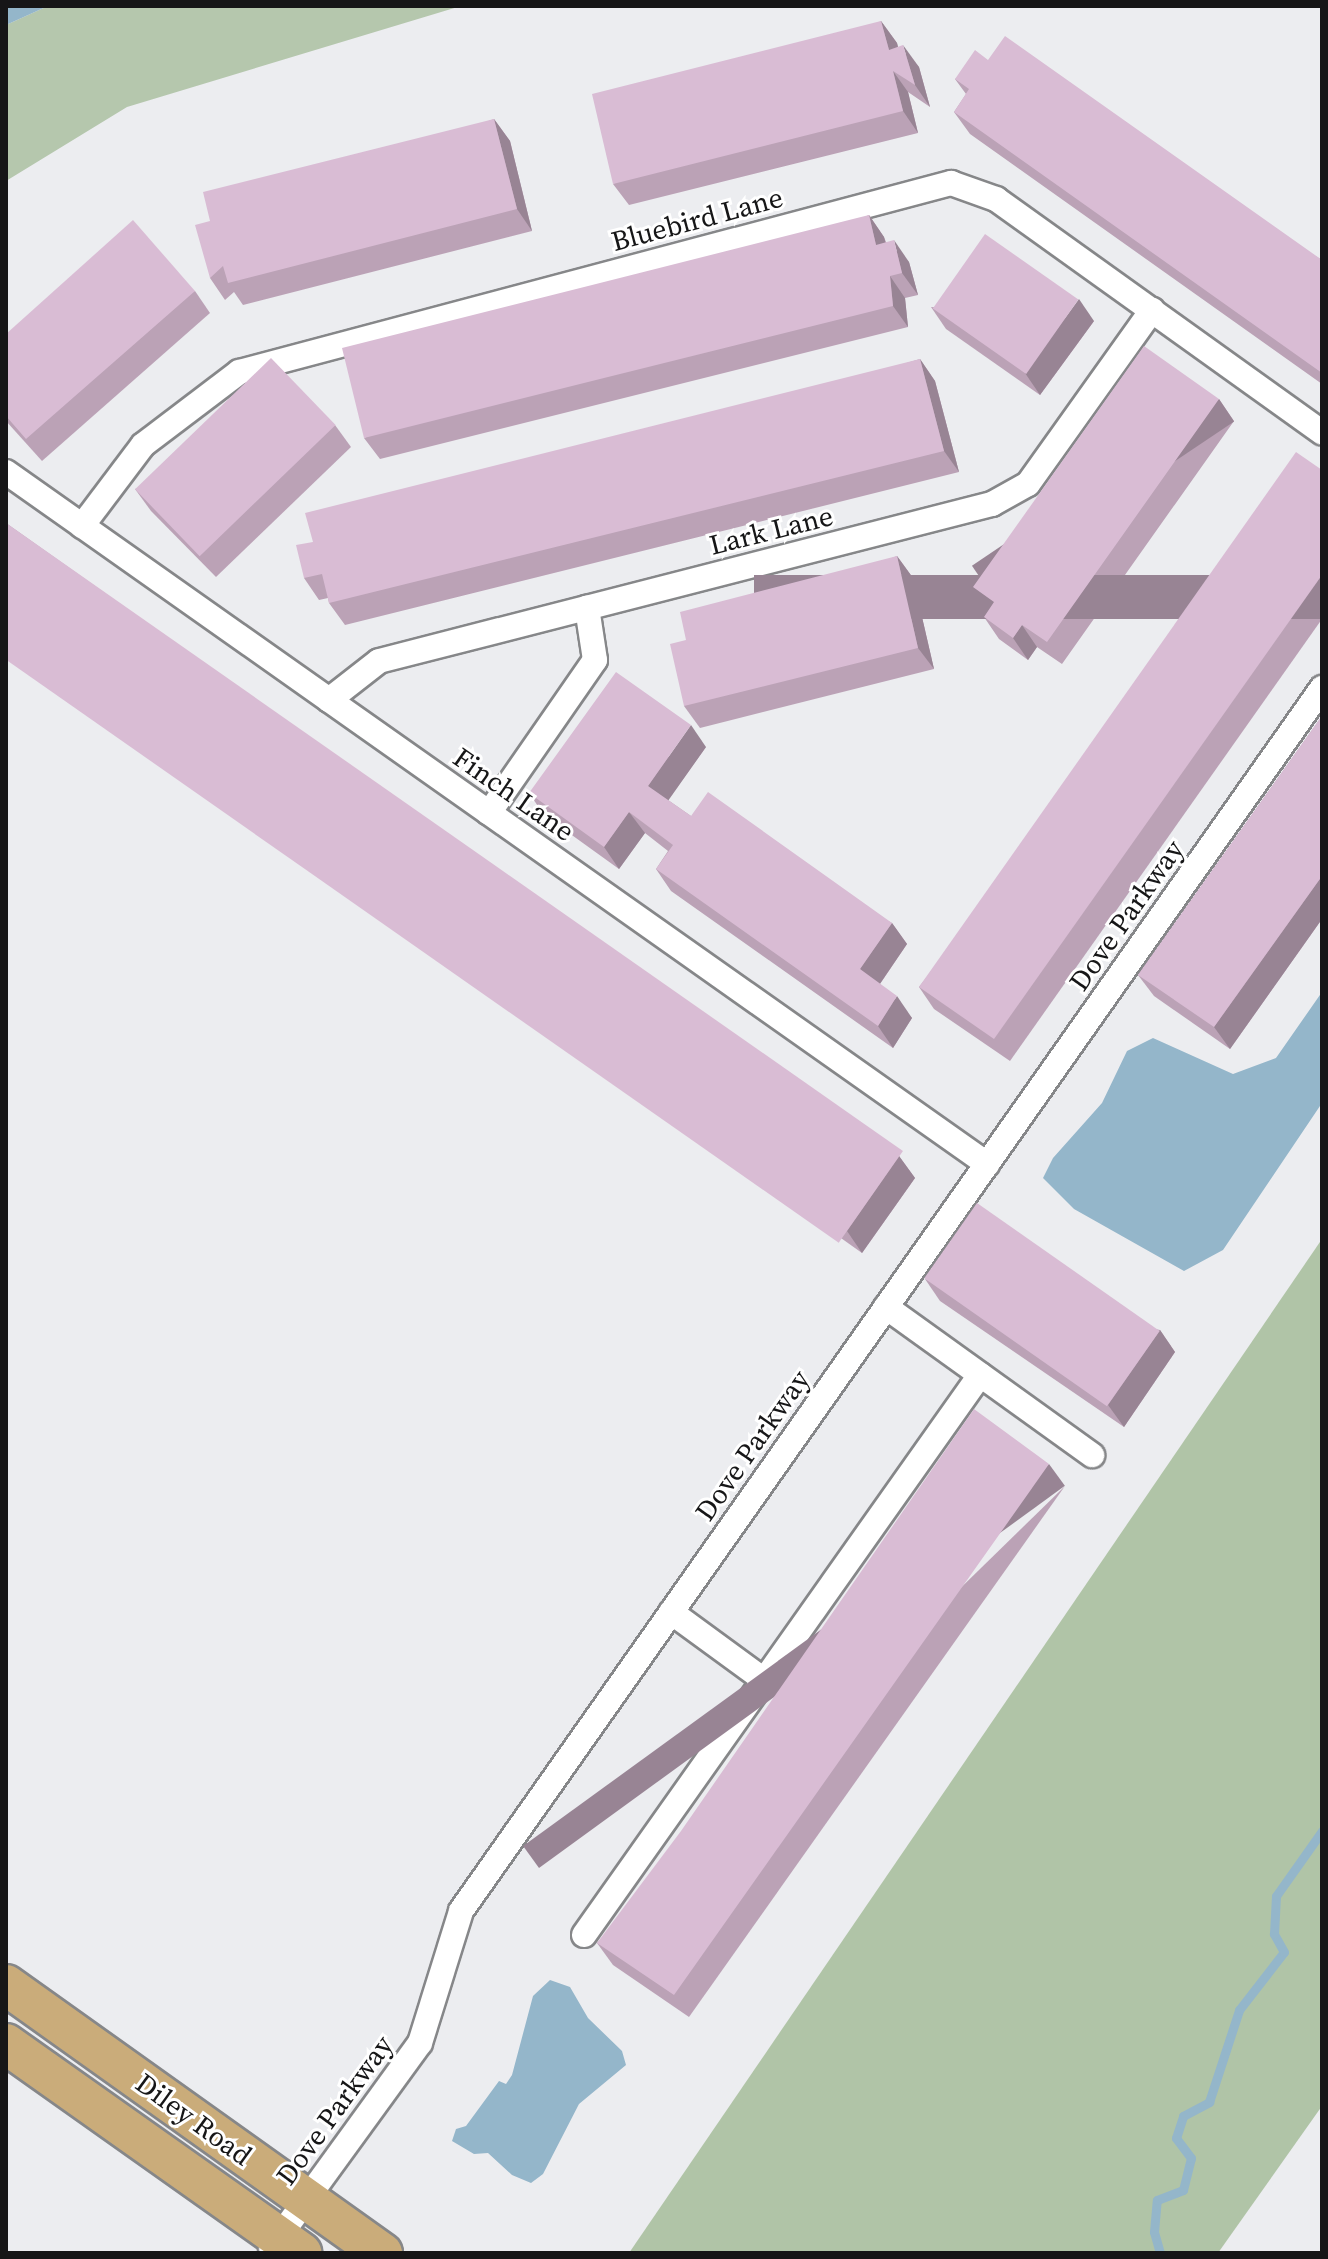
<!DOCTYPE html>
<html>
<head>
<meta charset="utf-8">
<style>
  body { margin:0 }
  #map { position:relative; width:1328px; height:2259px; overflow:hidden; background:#ecedf0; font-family:"Source Serif 4",serif }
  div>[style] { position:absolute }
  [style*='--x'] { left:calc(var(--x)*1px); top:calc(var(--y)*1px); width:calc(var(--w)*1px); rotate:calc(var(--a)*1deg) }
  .green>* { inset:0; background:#b5c7ad }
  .forest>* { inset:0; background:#b0c4a7 }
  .water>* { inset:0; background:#94b6ca }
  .stream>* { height:9px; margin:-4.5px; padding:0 4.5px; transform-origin:4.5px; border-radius:4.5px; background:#94b6ca }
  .roads { filter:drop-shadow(2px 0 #868789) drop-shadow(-2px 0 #868789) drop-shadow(0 2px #868789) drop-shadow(0 -2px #868789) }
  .minor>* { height:24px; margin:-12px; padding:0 12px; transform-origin:12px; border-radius:12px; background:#fff }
  .trunk>* { height:40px; margin:-20px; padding:0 20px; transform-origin:20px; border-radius:20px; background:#caac7a }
  .wall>* { inset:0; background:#bba2b6 }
  .shaded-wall>* { inset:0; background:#988494; transform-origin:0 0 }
  .building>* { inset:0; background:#d9bcd4; transform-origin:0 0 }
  span { translate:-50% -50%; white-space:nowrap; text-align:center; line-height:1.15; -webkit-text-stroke:6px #fff; paint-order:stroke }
  .street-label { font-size:28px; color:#161617 }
  .frame { position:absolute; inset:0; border:8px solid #161617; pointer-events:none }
</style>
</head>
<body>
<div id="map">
  <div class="green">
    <div style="clip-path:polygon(48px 6px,461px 6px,127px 107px,6px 181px,6px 25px)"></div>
  </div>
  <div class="forest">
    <div style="clip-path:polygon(1322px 1239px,1322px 2106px,1218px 2253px,629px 2253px)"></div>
  </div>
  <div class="water">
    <div style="clip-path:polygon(6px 6px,48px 6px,6px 25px)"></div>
    <div style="clip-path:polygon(1322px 992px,1322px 1103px,1223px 1250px,1184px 1271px,1074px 1209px,1043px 1178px,1053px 1158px,1102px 1103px,1127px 1051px,1153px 1038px,1233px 1074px,1276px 1058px)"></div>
    <div style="clip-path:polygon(550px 1980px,570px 1987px,588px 2018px,622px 2051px,626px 2065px,579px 2104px,543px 2174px,531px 2183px,512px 2175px,488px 2153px,474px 2154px,452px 2141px,456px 2129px,466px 2126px,499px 2081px,506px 2084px,512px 2075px,533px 1996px)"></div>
  </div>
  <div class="stream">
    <div style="--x:1160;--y:2253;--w:22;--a:-106"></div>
    <div style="--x:1154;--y:2232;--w:32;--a:-85"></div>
    <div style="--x:1157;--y:2200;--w:28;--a:-21"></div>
    <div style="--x:1183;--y:2190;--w:33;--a:-76"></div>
    <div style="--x:1191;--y:2158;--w:25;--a:-127"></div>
    <div style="--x:1176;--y:2138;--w:23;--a:-72"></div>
    <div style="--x:1183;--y:2116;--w:30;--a:-28"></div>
    <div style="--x:1209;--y:2102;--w:97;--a:-71.9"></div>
    <div style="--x:1239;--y:2010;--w:73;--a:-52.2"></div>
    <div style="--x:1284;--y:1952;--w:21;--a:-119"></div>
    <div style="--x:1274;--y:1934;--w:38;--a:-87"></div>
    <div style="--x:1276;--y:1896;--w:80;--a:-54.7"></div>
  </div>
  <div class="roads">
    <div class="minor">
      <div style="--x:6;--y:472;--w:1201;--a:35.2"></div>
      <div style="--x:82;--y:526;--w:101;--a:-53"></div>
      <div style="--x:143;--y:445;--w:121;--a:-37.2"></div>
      <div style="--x:239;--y:372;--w:737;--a:-14.87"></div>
      <div style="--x:951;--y:183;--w:48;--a:19.6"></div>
      <div style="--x:996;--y:199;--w:401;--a:35.6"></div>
      <div style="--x:329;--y:700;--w:63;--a:-38"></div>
      <div style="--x:379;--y:661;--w:633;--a:-14.37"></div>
      <div style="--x:992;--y:504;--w:41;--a:-29.1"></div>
      <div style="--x:1028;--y:484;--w:214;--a:-54.5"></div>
      <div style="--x:489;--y:813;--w:186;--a:-55.3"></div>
      <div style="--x:595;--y:660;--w:53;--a:-98.7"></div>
      <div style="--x:886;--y:1307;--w:254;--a:35.7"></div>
      <div style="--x:671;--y:1612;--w:115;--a:36.2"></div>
      <div style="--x:584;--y:1935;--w:686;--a:-54.73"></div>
      <div style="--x:271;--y:2248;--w:253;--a:-54"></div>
      <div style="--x:420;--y:2043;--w:138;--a:-72.7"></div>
      <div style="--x:461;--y:1911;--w:1496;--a:-54.85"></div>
    </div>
    <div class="trunk">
      <div style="--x:6;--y:1985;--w:462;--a:35.5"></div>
      <div style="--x:6;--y:2044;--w:362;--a:35.3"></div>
    </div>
  </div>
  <div class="wall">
    <div style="clip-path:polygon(881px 21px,897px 43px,898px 47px,919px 67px,930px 107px,908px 92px,918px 133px,629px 205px,613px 184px)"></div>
    <div style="clip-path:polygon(988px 60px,1322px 260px,1322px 384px,970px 134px,954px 112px,966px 94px,955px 79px)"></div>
    <div style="clip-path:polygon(494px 119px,510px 141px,532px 231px,243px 305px,234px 292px,225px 300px,210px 278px,210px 221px)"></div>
    <div style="clip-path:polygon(869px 215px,884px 237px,886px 242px,909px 262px,918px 295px,905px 298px,908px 327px,380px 459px,364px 438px)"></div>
    <div style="clip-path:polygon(195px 291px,210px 313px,42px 461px,6px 421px,6px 334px)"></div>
    <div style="clip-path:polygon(931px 307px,1094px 321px,1040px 395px,946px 329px)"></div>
    <div style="clip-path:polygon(920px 359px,935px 381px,959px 472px,345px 625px,329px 603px,328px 598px,319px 600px,304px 578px,313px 542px)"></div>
    <div style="clip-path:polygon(1219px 399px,1234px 421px,1062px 664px,1037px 647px,1028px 660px,999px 639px,984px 617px,989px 610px,973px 587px)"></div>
    <div style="clip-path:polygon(335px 425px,351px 447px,216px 577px,151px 511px,135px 489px)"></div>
    <div style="clip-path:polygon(1322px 470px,1322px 619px,1010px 1061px,934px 1009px,919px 987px)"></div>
    <div style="clip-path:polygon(6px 523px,899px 1156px,915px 1178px,862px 1253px,6px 646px)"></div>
    <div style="clip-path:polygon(897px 556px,913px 578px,934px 669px,700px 728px,684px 706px,686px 640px)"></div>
    <div style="clip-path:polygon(1322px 716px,1322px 919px,1230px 1049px,1154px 996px,1138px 975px)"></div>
    <div style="clip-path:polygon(706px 747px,668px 800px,691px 816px,892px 923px,907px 944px,880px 984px,912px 1018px,893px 1048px,671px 891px,656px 869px,668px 851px,645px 833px,619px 869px,544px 815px,529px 793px)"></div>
    <div style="clip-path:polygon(925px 1279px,1160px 1330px,1175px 1352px,1124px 1427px,940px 1301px)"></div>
    <div style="clip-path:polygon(1065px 1486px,689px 2017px,613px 1965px,597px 1943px)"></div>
  </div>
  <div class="shaded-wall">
    <div style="clip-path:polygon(881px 21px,897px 43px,904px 72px,889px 50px)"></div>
    <div style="clip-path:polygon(903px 45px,919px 67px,930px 107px,915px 85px)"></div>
    <div style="clip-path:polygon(893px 71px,908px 92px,918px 133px,903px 111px)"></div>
    <div style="clip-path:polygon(494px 119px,510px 141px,532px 231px,517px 209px)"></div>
    <div style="clip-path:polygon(869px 215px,884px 237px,892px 267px,876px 245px)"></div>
    <div style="clip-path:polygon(894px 240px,909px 262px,918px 295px,902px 273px)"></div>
    <div style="clip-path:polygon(890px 276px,905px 298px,908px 327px,893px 306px)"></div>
    <div style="clip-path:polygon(1079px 299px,1094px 321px,1040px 395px,1025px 373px)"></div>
    <div style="clip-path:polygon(920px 359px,935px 381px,959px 472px,944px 451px)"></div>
    <div style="left:1219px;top:399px;width:27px;height:298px;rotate:56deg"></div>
    <div style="clip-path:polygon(897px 556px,913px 578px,934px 669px,918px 648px)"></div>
    <div style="left:1322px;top:575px;width:44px;height:568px;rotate:90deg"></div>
    <div style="clip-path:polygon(1022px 625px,1037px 647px,1028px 660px,1013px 638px)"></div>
    <div style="clip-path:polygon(691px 725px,706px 747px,663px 808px,648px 786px)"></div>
    <div style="clip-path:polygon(629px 812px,645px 833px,619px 869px,604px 847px)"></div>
    <div style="clip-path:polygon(1322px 876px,1322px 919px,1230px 1049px,1214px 1027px)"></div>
    <div style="clip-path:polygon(892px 923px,907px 944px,875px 991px,860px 969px)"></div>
    <div style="clip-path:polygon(897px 996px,912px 1018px,893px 1048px,878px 1026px)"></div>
    <div style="clip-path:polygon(899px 1156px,915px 1178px,862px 1253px,847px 1231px)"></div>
    <div style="clip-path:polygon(1160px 1330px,1175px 1352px,1124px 1427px,1108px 1405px)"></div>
    <div style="left:1049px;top:1464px;width:27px;height:650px;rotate:54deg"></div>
  </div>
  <div class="building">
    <div style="clip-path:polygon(881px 21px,889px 50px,903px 45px,915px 85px,893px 71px,903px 111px,613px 184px,592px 94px)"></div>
    <div style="clip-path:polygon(1005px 36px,1322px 260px,1322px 373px,954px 112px,969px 89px,955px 79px,975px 50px,988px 60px)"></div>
    <div style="clip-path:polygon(494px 119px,517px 209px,228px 283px,223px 266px,210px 278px,195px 225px,210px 221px,203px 192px)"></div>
    <div style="clip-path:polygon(869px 215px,876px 245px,894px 240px,902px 273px,890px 276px,893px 306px,364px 438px,342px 348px)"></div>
    <div style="clip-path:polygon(133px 220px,195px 291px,26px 439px,6px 416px,6px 334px)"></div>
    <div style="left:985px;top:234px;width:114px;height:91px;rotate:35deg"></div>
    <div style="clip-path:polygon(1144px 346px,1219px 399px,1047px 642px,1022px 625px,1013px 638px,984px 617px,994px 602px,973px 587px)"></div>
    <div style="left:271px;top:358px;width:93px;height:189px;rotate:46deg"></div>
    <div style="clip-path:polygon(920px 359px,944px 451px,329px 603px,322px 574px,304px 578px,296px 545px,313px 542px,305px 513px)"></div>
    <div style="clip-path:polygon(1296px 452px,1322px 470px,1322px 575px,994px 1039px,919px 987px)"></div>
    <div style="left:6px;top:523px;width:1095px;height:112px;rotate:35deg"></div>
    <div style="clip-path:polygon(897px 556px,918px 648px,684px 706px,670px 644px,686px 640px,680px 612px)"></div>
    <div style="clip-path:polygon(616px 672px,691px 725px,648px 786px,691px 816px,708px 792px,892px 923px,860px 969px,897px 996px,878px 1026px,656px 869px,673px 845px,629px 812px,604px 847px,529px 793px)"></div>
    <div style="clip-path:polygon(1322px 716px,1322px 876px,1214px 1027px,1138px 975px)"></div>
    <div style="left:977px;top:1203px;width:223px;height:92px;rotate:35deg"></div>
    <div style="clip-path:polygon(974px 1409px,1049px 1464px,674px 1995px,597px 1943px,681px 1831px)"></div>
  </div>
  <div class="street-label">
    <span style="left:697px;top:219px;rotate:-15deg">Bluebird Lane</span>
    <span style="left:771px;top:530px;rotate:-14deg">Lark Lane</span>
    <span style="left:514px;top:794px;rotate:35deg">Finch Lane</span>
    <span style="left:1126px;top:915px;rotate:-55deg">Dove Parkway</span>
    <span style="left:752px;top:1445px;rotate:-55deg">Dove Parkway</span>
    <span style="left:334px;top:2110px;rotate:-54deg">Dove Parkway</span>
    <span style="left:194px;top:2119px;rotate:36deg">Diley Road</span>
  </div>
  <div class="frame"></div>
</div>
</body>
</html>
